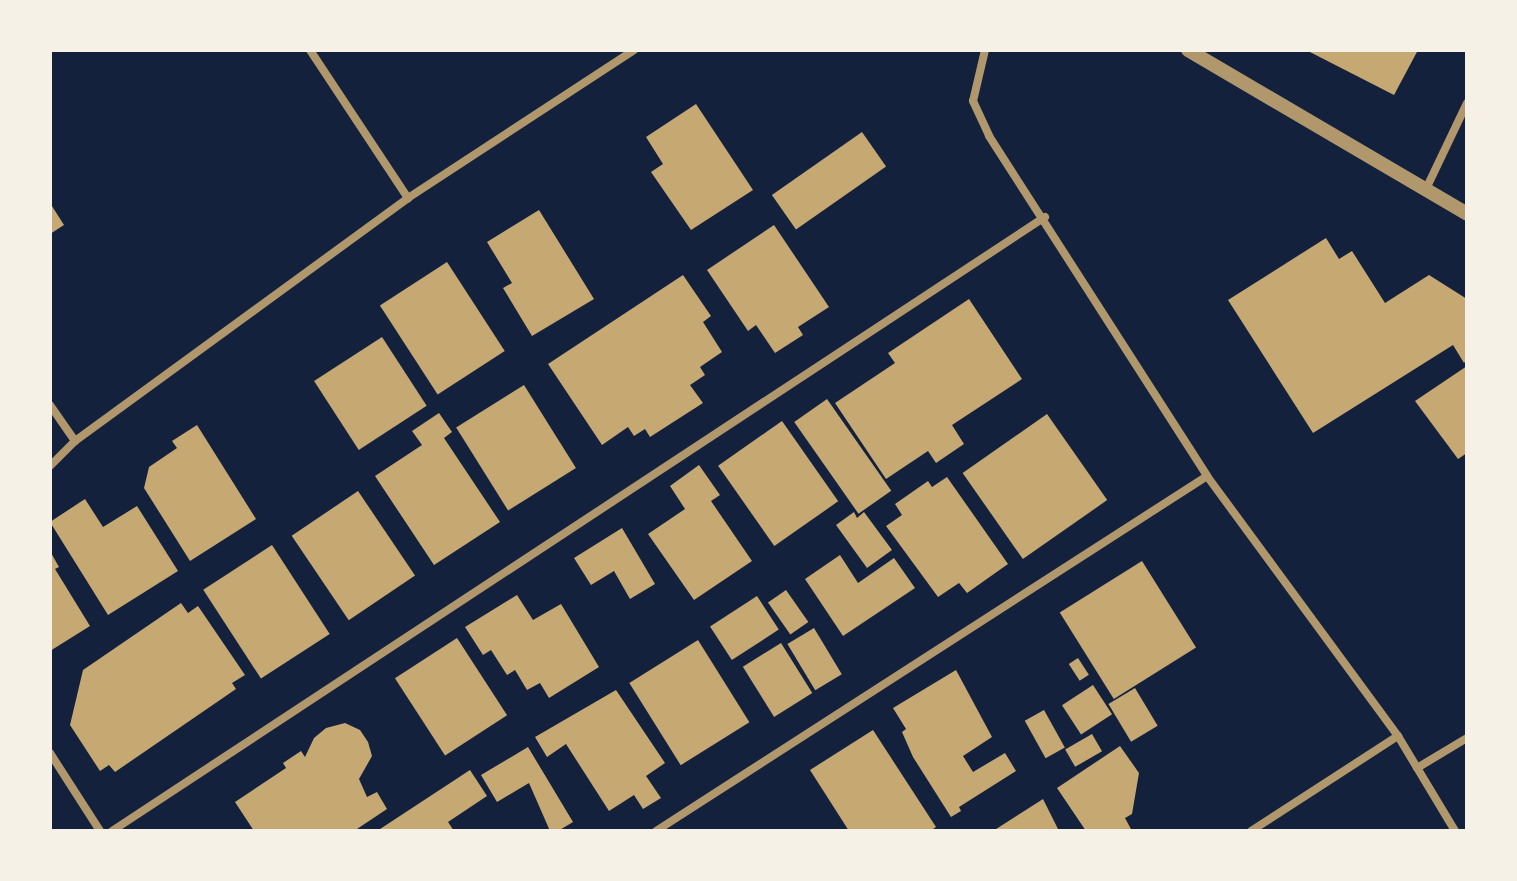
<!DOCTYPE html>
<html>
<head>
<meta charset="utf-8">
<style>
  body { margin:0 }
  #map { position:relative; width:1517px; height:881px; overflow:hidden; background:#14213d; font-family:"Archivo Narrow",sans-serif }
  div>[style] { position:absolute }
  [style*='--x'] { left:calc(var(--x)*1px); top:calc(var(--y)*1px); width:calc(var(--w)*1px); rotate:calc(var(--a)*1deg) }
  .building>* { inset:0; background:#c6a872; transform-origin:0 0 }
  .minor>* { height:8px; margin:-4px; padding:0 4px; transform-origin:4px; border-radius:4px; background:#b1986c }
  .tertiary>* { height:14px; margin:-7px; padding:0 7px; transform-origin:7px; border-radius:7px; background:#b1986c }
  span { translate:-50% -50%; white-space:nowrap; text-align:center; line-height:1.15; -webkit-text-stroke:6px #f6f1e7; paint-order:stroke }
  .frame { position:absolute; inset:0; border:52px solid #f6f1e7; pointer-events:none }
</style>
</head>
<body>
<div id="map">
  <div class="building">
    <div style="clip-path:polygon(1306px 50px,1418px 50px,1394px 95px)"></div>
    <div style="clip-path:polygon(696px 104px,753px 190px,691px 230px,651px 172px,663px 164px,646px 137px)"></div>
    <div style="left:862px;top:132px;width:42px;height:110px;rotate:55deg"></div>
    <div style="clip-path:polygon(50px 203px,64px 225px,50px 234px)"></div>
    <div style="clip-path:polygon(539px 210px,594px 299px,532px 336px,503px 288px,512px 283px,487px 242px)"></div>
    <div style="clip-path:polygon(774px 225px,829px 307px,798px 327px,803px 335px,775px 353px,756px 325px,748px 331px,707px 270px)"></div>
    <div style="clip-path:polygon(1326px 238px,1339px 259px,1352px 251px,1385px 303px,1429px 275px,1467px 299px,1467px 359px,1464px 363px,1453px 345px,1313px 433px,1228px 300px)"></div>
    <div style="left:447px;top:262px;width:106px;height:80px;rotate:57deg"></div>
    <div style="clip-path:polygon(683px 275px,711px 316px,703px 322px,722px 352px,700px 367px,705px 375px,690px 385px,703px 403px,650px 437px,645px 429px,634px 436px,628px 427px,602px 445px,548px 364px)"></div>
    <div style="clip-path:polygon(969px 299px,1022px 379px,952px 425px,964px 444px,936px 463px,928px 451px,886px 479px,835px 403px,895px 363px,888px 353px)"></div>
    <div style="left:382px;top:337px;width:82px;height:81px;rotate:57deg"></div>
    <div style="clip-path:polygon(1467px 366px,1467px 453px,1458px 459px,1415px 401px)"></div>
    <div style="left:524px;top:385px;width:98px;height:80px;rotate:58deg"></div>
    <div style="left:827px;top:399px;width:112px;height:40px;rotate:55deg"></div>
    <div style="clip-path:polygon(439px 413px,452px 432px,444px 438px,500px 522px,434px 565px,375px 476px,422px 445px,412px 431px)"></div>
    <div style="left:1047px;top:414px;width:105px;height:103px;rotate:55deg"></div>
    <div style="left:782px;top:421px;width:98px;height:78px;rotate:55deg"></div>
    <div style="clip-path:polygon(197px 425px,256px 519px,190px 561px,144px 488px,149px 467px,177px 448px,172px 441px)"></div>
    <div style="clip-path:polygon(699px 465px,720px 495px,711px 501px,752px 561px,694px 600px,648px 534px,685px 509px,670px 486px)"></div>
    <div style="clip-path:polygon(947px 477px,1008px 564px,967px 593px,959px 583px,938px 597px,886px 526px,902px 515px,895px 504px,928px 481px,932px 487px)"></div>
    <div style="left:358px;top:491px;width:102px;height:80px;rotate:56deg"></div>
    <div style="clip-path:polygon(85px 499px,103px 527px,137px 506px,178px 571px,108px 615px,50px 522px)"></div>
    <div style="clip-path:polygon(854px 512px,857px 518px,864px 512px,892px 550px,867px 568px,836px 525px)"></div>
    <div style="clip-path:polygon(622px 528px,655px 584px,630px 599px,614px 571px,591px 585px,574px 558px)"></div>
    <div style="left:272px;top:545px;width:106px;height:82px;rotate:57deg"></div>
    <div style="clip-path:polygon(50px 551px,59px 567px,55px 569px,90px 626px,50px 651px)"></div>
    <div style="clip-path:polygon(840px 555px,858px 583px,894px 558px,915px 588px,843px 636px,805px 579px)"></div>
    <div style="left:1142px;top:561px;width:102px;height:97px;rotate:58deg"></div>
    <div style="left:786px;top:590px;width:39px;height:22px;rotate:55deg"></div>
    <div style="clip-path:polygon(517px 595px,533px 620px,561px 604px,599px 667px,549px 698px,540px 683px,527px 690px,515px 670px,507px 675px,491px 650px,483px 655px,465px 627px)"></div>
    <div style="left:757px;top:596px;width:40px;height:56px;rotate:57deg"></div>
    <div style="clip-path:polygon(181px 603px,188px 613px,198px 606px,245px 675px,232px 683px,236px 689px,115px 772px,109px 765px,100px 771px,70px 725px,83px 670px)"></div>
    <div style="left:814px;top:628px;width:54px;height:31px;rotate:59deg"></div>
    <div style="left:457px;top:638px;width:92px;height:74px;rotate:57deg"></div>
    <div style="left:698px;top:640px;width:97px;height:81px;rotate:58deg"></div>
    <div style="left:781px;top:643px;width:59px;height:45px;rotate:58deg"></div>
    <div style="left:1078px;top:658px;width:20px;height:11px;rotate:57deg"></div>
    <div style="clip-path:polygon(956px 670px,992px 737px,963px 756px,973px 772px,1005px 753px,1016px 771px,959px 807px,961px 811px,951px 817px,913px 757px,902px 732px,906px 729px,893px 708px)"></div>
    <div style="left:1093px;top:685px;width:35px;height:37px;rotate:57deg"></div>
    <div style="left:1135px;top:688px;width:44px;height:31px;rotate:59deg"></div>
    <div style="clip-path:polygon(616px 690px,665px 763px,646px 776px,661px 798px,643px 809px,634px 795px,609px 811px,566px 744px,547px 757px,535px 737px)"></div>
    <div style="left:1044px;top:710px;width:43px;height:22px;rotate:61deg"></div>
    <div style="clip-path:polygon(345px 723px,360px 730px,368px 742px,372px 756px,359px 779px,367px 797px,377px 792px,387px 809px,354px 831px,254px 831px,235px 802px,286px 768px,283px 763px,301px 751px,305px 757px,314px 738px,326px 728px)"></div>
    <div style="clip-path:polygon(873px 730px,936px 827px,930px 831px,849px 831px,810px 770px)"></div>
    <div style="left:1092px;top:734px;width:20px;height:31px;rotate:60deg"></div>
    <div style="clip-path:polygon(1120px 746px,1139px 773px,1132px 814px,1125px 818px,1132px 831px,1086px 831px,1057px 788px)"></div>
    <div style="clip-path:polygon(528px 747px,573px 822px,558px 831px,550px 831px,529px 783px,497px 802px,481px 775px)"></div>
    <div style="clip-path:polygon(470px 770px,487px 796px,448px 822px,454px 831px,377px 831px)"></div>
    <div style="clip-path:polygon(1043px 799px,1059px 831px,993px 831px)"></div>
  </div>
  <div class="minor">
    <div style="--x:310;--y:50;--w:178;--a:56.5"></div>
    <div style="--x:985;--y:50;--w:52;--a:103.2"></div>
    <div style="--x:973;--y:101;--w:38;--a:65"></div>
    <div style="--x:989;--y:136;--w:404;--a:57.3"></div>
    <div style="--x:1207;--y:476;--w:323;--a:53.7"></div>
    <div style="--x:1398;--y:736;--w:111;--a:59"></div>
    <div style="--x:1426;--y:189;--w:95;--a:-64.5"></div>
    <div style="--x:50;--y:405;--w:44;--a:55.2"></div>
    <div style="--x:50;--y:466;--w:35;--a:-45"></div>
    <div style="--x:75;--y:441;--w:412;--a:-36.1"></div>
    <div style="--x:408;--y:198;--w:270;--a:-33.2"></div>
    <div style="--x:50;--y:753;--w:93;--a:57.3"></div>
    <div style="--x:1417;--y:768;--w:58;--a:-31"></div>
    <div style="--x:112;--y:831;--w:1117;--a:-33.35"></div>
    <div style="--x:656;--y:831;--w:655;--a:-32.79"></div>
    <div style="--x:1251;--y:831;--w:175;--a:-32.9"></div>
  </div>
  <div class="tertiary">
    <div style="--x:1188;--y:50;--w:324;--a:30.4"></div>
  </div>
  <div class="frame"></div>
</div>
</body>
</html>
